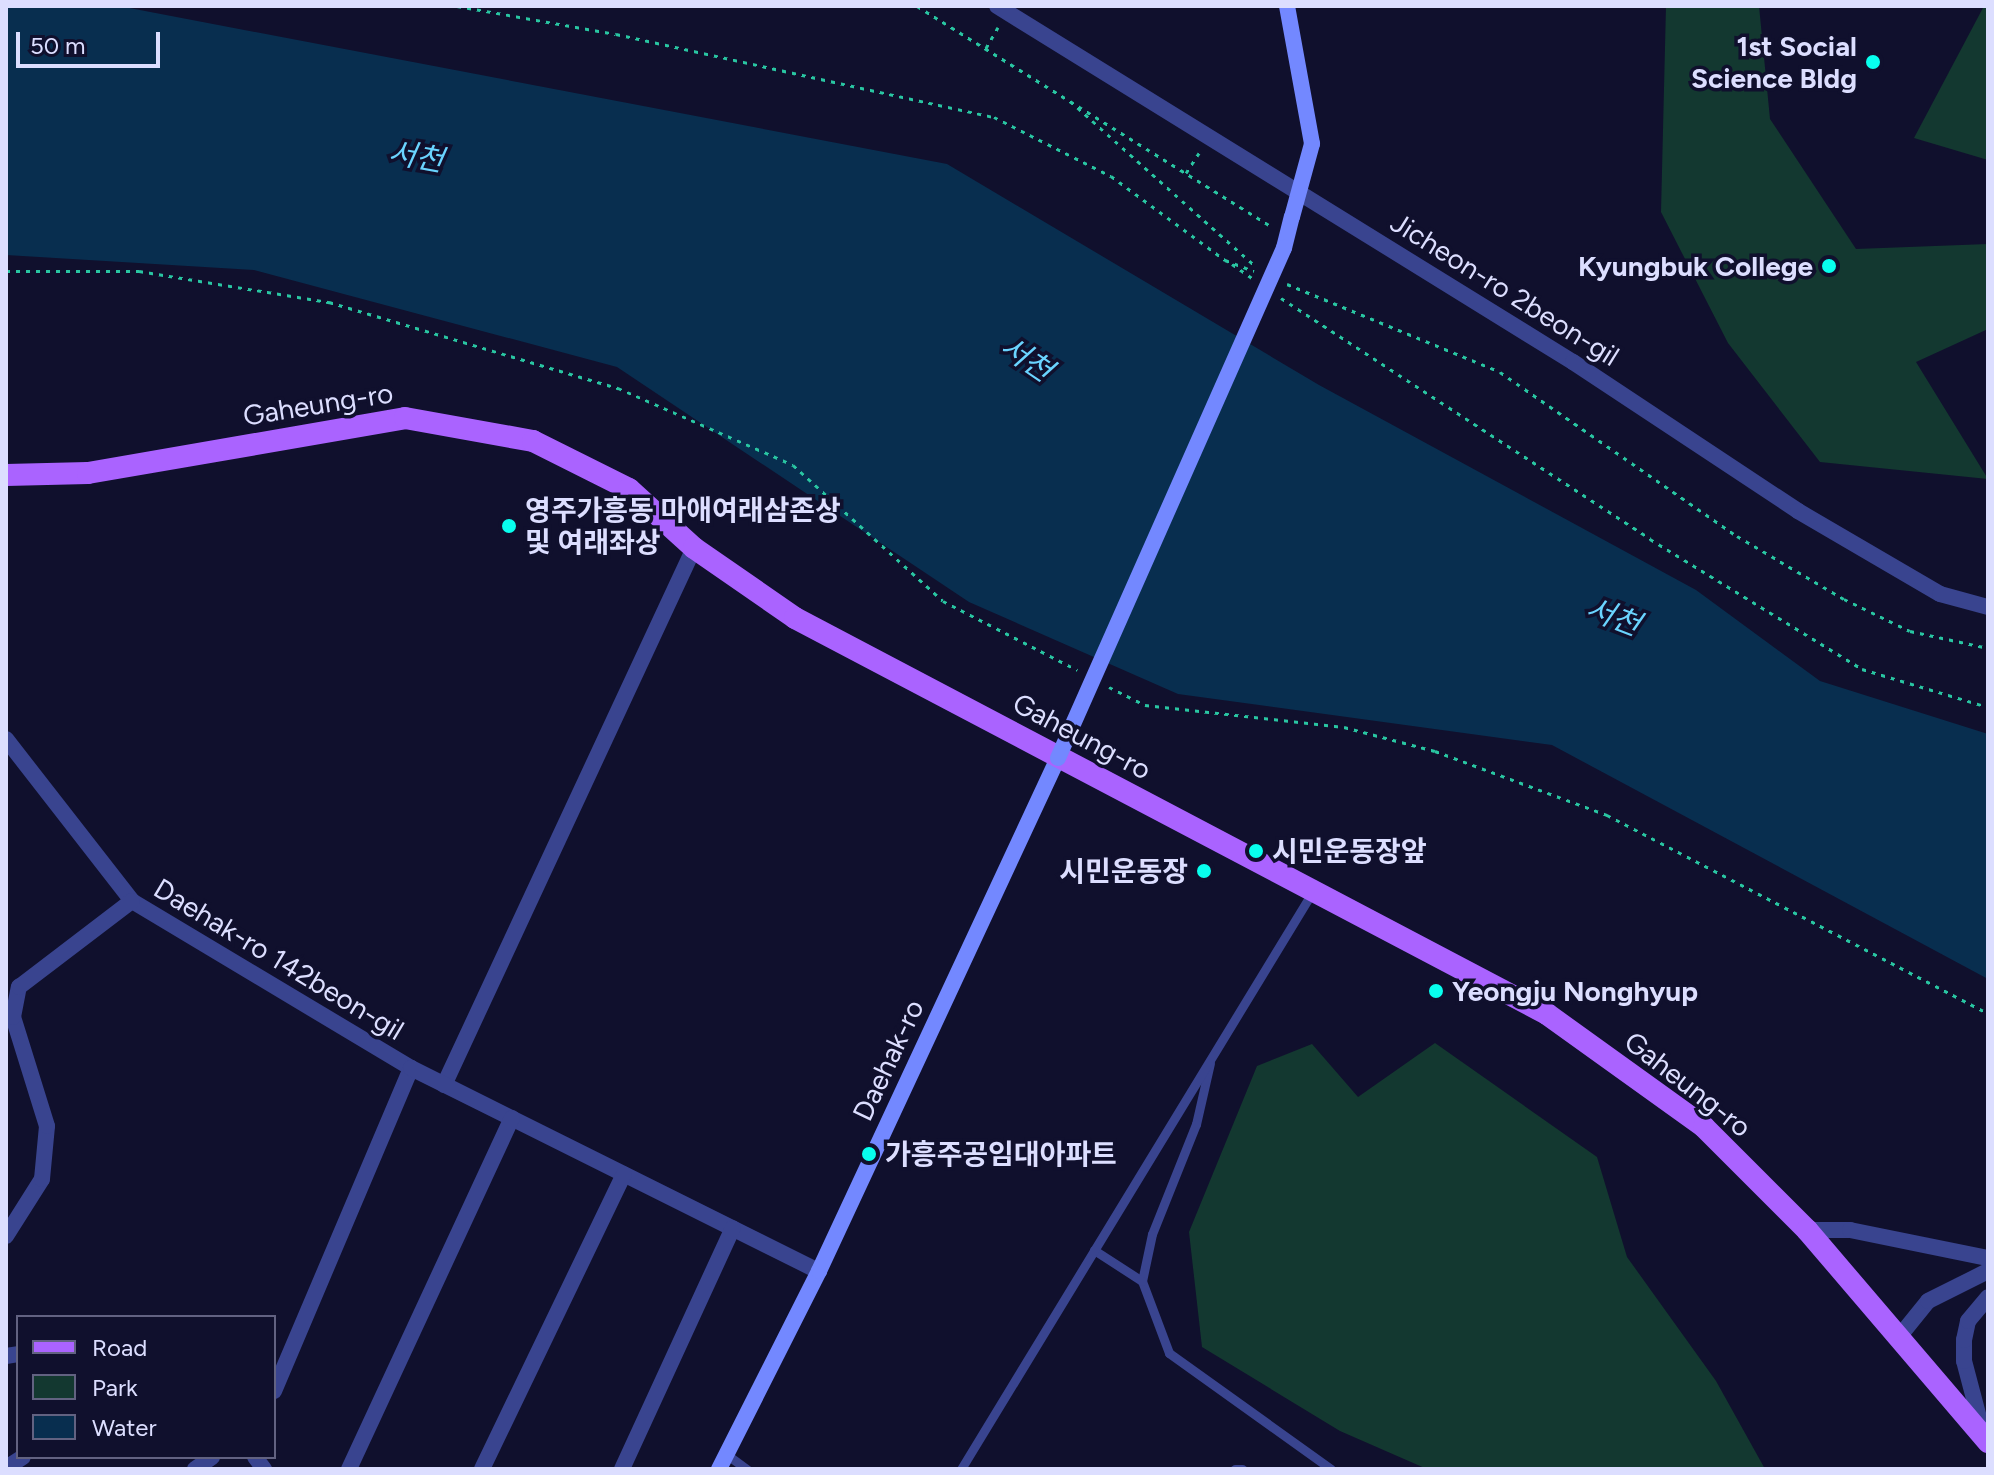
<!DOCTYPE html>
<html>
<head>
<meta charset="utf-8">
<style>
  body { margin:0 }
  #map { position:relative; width:1994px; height:1475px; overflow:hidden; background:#10102d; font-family:Figtree,"Noto Sans KR",sans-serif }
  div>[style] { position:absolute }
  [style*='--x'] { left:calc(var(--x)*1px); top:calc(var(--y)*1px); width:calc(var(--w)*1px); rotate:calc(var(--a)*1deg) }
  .green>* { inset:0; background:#133830 }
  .water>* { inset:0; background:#082e4f }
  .path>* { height:3px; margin-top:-1.5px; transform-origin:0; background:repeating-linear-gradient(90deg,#29c6a2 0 4px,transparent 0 10px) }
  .service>* { height:9px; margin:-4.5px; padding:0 4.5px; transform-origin:4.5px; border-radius:4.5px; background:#39448f }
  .minor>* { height:16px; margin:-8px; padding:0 8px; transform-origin:8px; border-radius:8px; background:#39448f }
  .tertiary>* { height:16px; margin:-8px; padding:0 8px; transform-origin:8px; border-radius:8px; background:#39448f }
  .secondary>* { height:16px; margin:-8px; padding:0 8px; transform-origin:8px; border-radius:8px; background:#7388ff }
  .primary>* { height:22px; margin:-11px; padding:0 11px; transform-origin:11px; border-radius:11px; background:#aa63ff }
  .secondary-bridge>* { height:16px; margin:-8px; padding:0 8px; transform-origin:8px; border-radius:8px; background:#7388ff }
  .dots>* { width:22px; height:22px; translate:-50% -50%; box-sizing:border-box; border:4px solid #10102d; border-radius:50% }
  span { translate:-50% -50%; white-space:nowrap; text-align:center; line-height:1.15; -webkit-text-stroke:7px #10102d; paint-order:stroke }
  .poi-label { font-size:28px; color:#dcdeff; font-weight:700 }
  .right { translate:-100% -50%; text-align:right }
  .left { translate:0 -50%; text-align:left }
  .street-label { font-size:28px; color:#dcdeff }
  .water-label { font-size:30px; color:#6ad4ff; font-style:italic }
  .frame { position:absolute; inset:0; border:8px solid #dcdeff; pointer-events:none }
  .legend { position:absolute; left:16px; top:1315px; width:260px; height:144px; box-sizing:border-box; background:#10102d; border:2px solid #626281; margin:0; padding:10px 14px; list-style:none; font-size:24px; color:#dcdeff }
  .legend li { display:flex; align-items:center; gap:16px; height:40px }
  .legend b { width:40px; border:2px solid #626281 }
  .scale { position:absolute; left:16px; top:32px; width:144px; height:36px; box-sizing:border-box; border:4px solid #dcdeff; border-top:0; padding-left:10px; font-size:24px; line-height:28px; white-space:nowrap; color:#dcdeff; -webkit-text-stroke:6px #10102d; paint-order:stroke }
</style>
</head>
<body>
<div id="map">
  <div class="green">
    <div style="clip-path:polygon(1666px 6px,1759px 6px,1770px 119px,1856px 249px,1988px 244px,1988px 329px,1916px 362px,1988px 479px,1820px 462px,1728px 343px,1661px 212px)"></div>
    <div style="clip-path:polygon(1984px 6px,1988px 6px,1988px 160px,1914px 138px)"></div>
    <div style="clip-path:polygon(1435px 1043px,1597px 1157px,1627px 1257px,1716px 1381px,1765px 1469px,1427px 1469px,1340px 1431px,1202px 1347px,1189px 1232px,1257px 1066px,1312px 1044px,1358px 1097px)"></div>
  </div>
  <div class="water">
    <div style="clip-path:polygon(6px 6px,119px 6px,947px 164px,1319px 385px,1696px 590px,1820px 681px,1988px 734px,1988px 979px,1552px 745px,1178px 694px,969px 602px,617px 367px,254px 270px,6px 255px)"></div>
  </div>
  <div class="path">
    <div style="--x:457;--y:6;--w:161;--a:10"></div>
    <div style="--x:616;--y:34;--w:387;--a:12.4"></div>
    <div style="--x:994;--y:117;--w:131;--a:26.8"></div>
    <div style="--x:1111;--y:176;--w:142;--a:36.4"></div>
    <div style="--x:1225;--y:260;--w:31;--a:21"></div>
    <div style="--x:917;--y:6;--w:416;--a:31.9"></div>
    <div style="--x:986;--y:48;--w:24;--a:-60"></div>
    <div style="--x:1070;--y:101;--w:248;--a:41.7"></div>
    <div style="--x:1186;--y:173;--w:24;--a:-57"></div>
    <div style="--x:1232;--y:264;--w:24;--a:35"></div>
    <div style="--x:6;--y:271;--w:133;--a:0"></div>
    <div style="--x:139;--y:271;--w:193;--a:9.3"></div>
    <div style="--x:329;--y:302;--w:302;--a:16.6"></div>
    <div style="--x:618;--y:388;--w:191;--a:23.7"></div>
    <div style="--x:793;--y:465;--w:202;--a:42.2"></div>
    <div style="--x:943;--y:601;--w:151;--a:27.2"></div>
    <div style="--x:1287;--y:284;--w:230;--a:22.4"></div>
    <div style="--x:1500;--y:372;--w:288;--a:34.7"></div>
    <div style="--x:1737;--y:536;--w:124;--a:30.5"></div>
    <div style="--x:1844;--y:599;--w:73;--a:25.9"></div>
    <div style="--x:1910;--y:631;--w:80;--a:12.3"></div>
    <div style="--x:1281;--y:298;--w:441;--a:33.1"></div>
    <div style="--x:1650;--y:539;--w:249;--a:31.5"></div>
    <div style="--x:1862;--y:669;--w:132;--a:16.8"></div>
    <div style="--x:1109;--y:687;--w:40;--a:26.6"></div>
    <div style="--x:1145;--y:705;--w:200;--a:6.3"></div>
    <div style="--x:1344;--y:727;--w:94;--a:14.8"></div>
    <div style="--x:1435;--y:751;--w:184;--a:20.4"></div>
    <div style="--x:1607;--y:815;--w:429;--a:27.5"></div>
  </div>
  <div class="service">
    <div style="--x:1210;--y:1063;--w:63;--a:102.9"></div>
    <div style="--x:1196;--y:1124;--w:118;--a:111.8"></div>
    <div style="--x:1152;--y:1234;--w:48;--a:102"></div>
    <div style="--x:1142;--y:1281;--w:77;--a:69.4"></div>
    <div style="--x:1169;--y:1353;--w:199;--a:35.6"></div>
    <div style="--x:1094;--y:1250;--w:57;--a:32.9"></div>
    <div style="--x:726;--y:1454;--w:26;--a:36"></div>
    <div style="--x:961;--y:1469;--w:677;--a:-58.66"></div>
    <div style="--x:1235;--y:1469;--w:7;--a:0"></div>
  </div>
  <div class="minor">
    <div style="--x:997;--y:6;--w:677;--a:31.72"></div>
    <div style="--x:1573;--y:362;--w:270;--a:33.5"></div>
    <div style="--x:1798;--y:511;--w:164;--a:30.3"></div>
    <div style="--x:1940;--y:594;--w:50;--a:15.2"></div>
    <div style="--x:6;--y:739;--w:205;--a:52.1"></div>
    <div style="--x:132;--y:901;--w:325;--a:30.9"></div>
    <div style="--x:444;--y:1085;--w:592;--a:-65.04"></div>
    <div style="--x:6;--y:1236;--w:67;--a:-57.7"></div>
    <div style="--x:42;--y:1179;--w:53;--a:-84.6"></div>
    <div style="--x:47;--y:1126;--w:114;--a:-107.3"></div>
    <div style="--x:13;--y:1017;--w:31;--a:-79"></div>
    <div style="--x:19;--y:987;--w:142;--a:-37.3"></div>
    <div style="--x:6;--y:1356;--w:12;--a:-9"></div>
    <div style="--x:274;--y:1391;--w:351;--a:-67"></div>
    <div style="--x:411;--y:1068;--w:456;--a:26.5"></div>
    <div style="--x:255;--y:1457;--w:15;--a:53"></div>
    <div style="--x:6;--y:1468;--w:20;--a:-33"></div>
    <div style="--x:195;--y:1469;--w:21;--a:-35"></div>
    <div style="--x:349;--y:1469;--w:387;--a:-65.1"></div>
    <div style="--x:482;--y:1469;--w:327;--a:-64.3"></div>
    <div style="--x:622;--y:1469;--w:265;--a:-65.3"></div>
  </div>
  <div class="tertiary">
    <div style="--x:1807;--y:1230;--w:43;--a:0"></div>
    <div style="--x:1850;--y:1230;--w:141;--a:11.5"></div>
    <div style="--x:1899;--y:1337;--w:46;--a:-51.1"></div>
    <div style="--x:1928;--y:1301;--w:67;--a:-26.6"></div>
    <div style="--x:1982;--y:1429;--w:70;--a:-104.8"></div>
    <div style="--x:1964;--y:1361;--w:21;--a:-90"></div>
    <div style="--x:1964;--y:1340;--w:19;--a:-78"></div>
    <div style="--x:1968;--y:1321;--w:31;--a:-50"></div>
  </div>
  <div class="secondary">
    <div style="--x:1287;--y:6;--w:140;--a:79.7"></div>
    <div style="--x:1284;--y:248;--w:32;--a:-76"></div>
    <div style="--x:719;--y:1469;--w:222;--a:-63.2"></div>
    <div style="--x:819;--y:1271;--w:566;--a:-65.02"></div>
  </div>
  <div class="primary">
    <div style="--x:6;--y:475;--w:82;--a:-1.4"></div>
    <div style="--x:88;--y:473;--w:322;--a:-9.8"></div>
    <div style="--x:405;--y:418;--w:130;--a:10.2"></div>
    <div style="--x:533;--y:441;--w:107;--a:26.6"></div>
    <div style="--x:629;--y:489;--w:88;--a:42.2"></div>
    <div style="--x:694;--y:548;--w:123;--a:34.7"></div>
    <div style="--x:795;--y:618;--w:850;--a:27.77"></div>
    <div style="--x:1547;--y:1014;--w:193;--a:35.7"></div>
    <div style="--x:1704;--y:1127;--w:146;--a:45"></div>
    <div style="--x:1807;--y:1230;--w:279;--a:49.5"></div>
  </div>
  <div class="secondary-bridge">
    <div style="--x:1292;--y:217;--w:76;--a:-74.7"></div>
    <div style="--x:1058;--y:758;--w:558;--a:-66.1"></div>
  </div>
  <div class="dots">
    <div style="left:1873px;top:62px;background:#08ffee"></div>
    <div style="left:1829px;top:266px;background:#08ffee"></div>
    <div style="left:509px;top:526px;background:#08ffee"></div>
    <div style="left:1256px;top:851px;background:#08ffee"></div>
    <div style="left:1204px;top:871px;background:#08ffee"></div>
    <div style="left:1436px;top:991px;background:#08ffee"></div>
    <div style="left:869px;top:1154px;background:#08ffee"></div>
  </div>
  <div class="poi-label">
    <span class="right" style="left:1857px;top:62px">1st Social<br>Science Bldg</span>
    <span class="right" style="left:1813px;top:266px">Kyungbuk College</span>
    <span class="left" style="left:525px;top:526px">영주가흥동 마애여래삼존상<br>및 여래좌상</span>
    <span class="left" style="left:1272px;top:851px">시민운동장앞</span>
    <span class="right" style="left:1188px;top:871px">시민운동장</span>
    <span class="left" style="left:1452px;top:991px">Yeongju Nonghyup</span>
    <span class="left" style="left:885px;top:1154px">가흥주공임대아파트</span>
  </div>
  <div class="street-label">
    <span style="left:1505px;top:289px;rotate:32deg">Jicheon-ro 2beon-gil</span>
    <span style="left:318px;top:404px;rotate:-9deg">Gaheung-ro</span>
    <span style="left:1082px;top:736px;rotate:28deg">Gaheung-ro</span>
    <span style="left:279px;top:959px;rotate:31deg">Daehak-ro 142beon-gil</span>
    <span style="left:888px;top:1060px;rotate:-65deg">Daehak-ro</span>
    <span style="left:1688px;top:1084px;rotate:38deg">Gaheung-ro</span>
  </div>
  <div class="water-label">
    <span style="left:416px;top:157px;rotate:10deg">서천</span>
    <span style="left:1026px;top:359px;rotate:34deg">서천</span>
    <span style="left:1613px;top:617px;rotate:21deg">서천</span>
  </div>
  <div class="frame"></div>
  <ul class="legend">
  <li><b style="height:10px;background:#aa63ff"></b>Road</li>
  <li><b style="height:22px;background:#133830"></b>Park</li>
  <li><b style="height:22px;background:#082e4f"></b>Water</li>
  </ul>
  <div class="scale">50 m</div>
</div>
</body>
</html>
